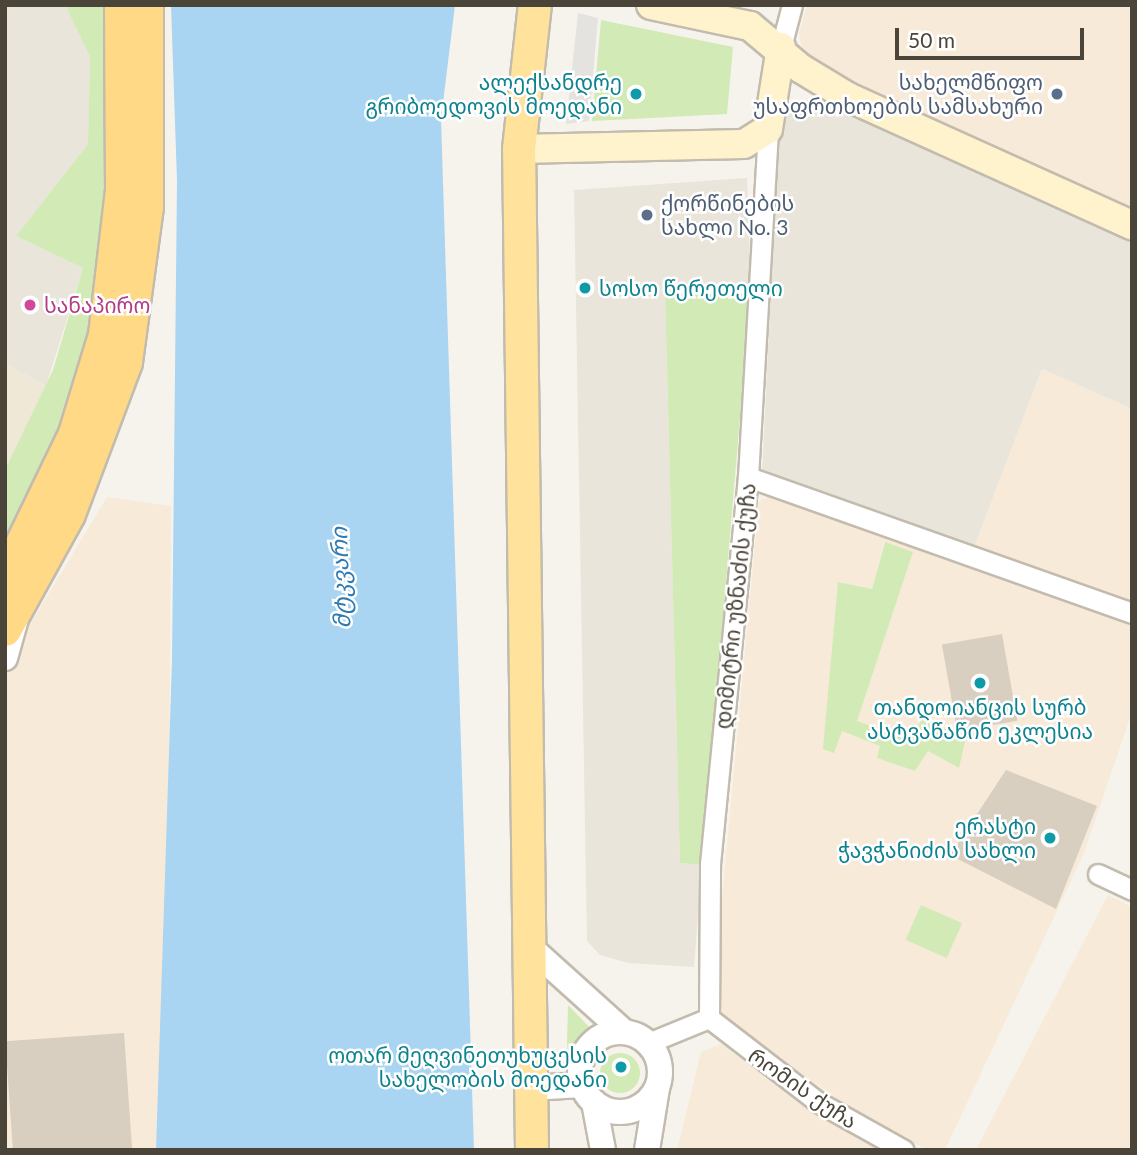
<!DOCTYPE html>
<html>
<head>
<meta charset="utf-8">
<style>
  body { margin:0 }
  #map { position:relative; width:1137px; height:1155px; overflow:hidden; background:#f6f3ec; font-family:Lato,"Noto Sans Georgian",sans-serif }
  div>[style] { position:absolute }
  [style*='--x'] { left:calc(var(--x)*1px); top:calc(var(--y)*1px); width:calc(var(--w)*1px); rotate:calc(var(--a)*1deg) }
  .residential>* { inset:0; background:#eae5da }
  .commercial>* { inset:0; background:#f7ead8 }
  .education>* { inset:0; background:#efe8d6 }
  .green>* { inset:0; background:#d2eab5; transform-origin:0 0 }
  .round { border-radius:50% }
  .parking>* { inset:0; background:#e5e3e0 }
  .water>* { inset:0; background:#a9d4f2 }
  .building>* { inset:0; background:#d8cfc1; transform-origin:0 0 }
  .roads { filter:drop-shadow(2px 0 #c2bbae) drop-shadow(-2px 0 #c2bbae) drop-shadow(0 2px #c2bbae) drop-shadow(0 -2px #c2bbae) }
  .minor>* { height:19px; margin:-9.5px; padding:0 9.5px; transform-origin:9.5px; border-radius:9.5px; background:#fff }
  .tertiary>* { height:24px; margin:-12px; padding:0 12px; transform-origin:12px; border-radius:12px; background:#fff }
  .tertiary>.ring { margin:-12px; padding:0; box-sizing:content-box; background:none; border:24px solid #fff; border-radius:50% }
  .secondary>* { height:28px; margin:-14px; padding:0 14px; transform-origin:14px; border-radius:14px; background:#fff3cd }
  .primary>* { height:32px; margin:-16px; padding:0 16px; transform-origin:16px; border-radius:16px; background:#ffe39c }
  .trunk>* { height:32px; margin:-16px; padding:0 16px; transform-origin:16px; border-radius:16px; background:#ffd985 }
  .dots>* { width:19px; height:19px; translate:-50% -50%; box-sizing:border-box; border:4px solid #fff; border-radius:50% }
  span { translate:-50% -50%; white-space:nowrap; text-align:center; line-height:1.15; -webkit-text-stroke:5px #fff; paint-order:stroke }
  .culture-label { font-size:21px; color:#0d838f }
  .right { translate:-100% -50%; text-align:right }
  .left { translate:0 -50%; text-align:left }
  .service-label { font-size:21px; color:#4e5e75 }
  .hotel-label { font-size:21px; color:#b23c85 }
  .street-label { font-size:21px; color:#4b4439 }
  .water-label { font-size:23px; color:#2e7ab2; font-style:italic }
  .frame { position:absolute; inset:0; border:7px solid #4b4439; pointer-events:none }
  .scale { position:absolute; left:895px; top:28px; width:189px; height:32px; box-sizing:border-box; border:4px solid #4b4439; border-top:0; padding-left:9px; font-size:21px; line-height:24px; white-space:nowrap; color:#4b4439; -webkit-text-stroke:5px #fff; paint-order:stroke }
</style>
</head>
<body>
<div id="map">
  <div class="residential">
    <div style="clip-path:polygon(5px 5px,65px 5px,90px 57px,88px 144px,16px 236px,83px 268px,46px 386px,5px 364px)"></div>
    <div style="clip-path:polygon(803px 100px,836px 102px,1064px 203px,1132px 239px,1132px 409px,1042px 369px,975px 545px,762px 474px,779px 124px,789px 108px)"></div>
    <div style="clip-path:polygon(747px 178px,751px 288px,665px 291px,680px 863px,702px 865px,694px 967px,628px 963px,600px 955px,587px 941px,574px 190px)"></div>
  </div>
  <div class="commercial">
    <div style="clip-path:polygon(807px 5px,1132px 5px,1132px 219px,825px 73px,803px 54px,799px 33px)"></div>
    <div style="clip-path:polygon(1042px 369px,1132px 409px,1132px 602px,975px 545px)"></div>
    <div style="clip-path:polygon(evenodd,770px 496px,1132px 622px,1132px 712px,1084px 853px,945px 1150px,927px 1150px,849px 1107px,747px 1035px,722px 1013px,713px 997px,759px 501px,770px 496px,884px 542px,913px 552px,857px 721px,913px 741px,958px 768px,928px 751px,915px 771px,877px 758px,880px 746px,842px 731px,839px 582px,872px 589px,884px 542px)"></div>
    <div style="clip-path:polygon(107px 497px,171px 506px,169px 794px,156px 1150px,5px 1150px,5px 666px)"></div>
    <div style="clip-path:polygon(1108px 895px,1132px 907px,1132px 1150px,976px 1150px)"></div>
    <div style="clip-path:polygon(721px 1044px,813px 1114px,880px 1150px,677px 1150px,701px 1052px)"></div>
  </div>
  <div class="education">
    <div style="clip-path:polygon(5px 364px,46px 386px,5px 471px)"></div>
  </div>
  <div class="green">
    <div style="clip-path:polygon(65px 5px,107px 5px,103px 265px,67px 425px,5px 543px,5px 470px,53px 370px,83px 268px,16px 236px,88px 144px,90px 57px)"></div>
    <div style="clip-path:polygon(601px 20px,733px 47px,727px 114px,592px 121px)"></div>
    <div style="clip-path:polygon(751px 288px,702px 865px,680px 863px,665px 290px)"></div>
    <div style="clip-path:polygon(885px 542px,913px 552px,857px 721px,912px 741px,921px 720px,966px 737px,959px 768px,928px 751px,915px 771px,877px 758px,880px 746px,842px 731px,834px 753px,823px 749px,838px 582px,872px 589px)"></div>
    <div style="left:921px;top:905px;width:45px;height:38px;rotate:24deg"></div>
    <div style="clip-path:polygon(568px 1005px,591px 1029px,569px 1060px,567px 1044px)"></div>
    <div class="round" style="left:600px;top:1053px;width:40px;height:40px"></div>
  </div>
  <div class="parking">
    <div style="clip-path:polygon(578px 13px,598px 18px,589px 121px,566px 124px)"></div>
  </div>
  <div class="water">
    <div style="clip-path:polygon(171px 5px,455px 5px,441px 119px,474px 1150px,156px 1150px,172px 661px,177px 181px)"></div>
  </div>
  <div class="building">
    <div style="left:1002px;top:634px;width:88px;height:61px;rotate:80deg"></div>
    <div style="clip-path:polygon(1006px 770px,1097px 806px,1056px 909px,950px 855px)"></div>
    <div style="left:124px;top:1033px;width:117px;height:119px;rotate:86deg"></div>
  </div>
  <div class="roads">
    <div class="minor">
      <div style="--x:781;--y:47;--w:43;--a:-75.3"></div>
      <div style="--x:748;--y:477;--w:407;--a:19.5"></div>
      <div style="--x:1098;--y:874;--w:38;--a:25"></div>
      <div style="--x:709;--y:1018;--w:154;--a:-89.6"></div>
      <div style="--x:710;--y:864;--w:389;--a:-84.4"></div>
      <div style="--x:748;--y:477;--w:349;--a:-86.7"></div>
      <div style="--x:709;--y:1018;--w:138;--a:37.6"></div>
      <div style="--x:818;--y:1102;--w:98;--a:29.2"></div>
      <div style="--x:648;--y:1043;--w:66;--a:-22.3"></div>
    </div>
    <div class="tertiary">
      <div style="--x:5;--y:658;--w:45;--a:-74.4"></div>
      <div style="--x:532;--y:949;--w:122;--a:42"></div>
      <div class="ring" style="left:580px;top:1032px;width:56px;height:56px"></div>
      <div style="--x:531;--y:1088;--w:51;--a:-3.4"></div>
      <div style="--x:594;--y:1102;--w:49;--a:79.4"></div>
      <div style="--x:647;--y:1150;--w:63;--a:-80.8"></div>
    </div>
    <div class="secondary">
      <div style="--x:651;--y:5;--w:101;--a:12"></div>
      <div style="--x:750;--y:26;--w:65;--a:40"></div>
      <div style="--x:800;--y:68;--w:56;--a:31.1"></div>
      <div style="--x:848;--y:97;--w:312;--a:24.3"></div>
      <div style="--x:519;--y:149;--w:225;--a:-1.3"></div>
      <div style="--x:744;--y:144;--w:28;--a:-32"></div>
      <div style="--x:768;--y:129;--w:83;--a:-81"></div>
    </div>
    <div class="primary">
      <div style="--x:532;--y:1150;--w:1001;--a:-90.74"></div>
      <div style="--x:519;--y:149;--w:145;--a:-83.7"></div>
    </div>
    <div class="trunk">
      <div style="--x:5;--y:579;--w:161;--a:-64.2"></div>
      <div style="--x:75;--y:434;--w:103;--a:-73.1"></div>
      <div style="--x:105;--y:335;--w:145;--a:-83.3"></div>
      <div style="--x:122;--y:191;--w:186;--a:-90.3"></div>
      <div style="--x:5;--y:630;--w:132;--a:-61.1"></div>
      <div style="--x:69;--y:514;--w:162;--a:-69.4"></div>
      <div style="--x:126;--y:362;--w:156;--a:-82.3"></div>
      <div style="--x:147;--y:207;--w:202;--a:-90"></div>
    </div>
  </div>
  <div class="dots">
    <div style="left:636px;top:94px;background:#0f9aa8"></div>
    <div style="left:1057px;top:94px;background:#5c6f8a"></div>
    <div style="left:647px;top:215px;background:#5c6f8a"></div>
    <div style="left:585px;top:288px;background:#0f9aa8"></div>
    <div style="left:30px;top:305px;background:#d1479c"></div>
    <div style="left:980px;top:683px;background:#0f9aa8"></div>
    <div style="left:1050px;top:838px;background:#0f9aa8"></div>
    <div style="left:621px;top:1067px;background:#0f9aa8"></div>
  </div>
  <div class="culture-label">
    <span class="right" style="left:622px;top:94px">ალექსანდრე<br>გრიბოედოვის მოედანი</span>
    <span class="left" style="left:599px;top:288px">სოსო წერეთელი</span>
    <span style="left:980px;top:719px">თანდოიანცის სურბ<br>ასტვაწაწინ ეკლესია</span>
    <span class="right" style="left:1036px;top:838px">ერასტი<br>ჭავჭანიძის სახლი</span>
    <span class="right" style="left:607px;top:1067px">ოთარ მეღვინეთუხუცესის<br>სახელობის მოედანი</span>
  </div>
  <div class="service-label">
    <span class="right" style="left:1043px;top:94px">სახელმწიფო<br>უსაფრთხოების სამსახური</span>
    <span class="left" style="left:661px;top:215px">ქორწინების<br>სახლი No. 3</span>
  </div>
  <div class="hotel-label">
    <span class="left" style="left:44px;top:305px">სანაპირო</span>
  </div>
  <div class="street-label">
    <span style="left:735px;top:606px;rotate:-84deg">დიმიტრი უზნაძის ქუჩა</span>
    <span style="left:803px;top:1088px;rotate:34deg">რომის ქუჩა</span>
  </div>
  <div class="water-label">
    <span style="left:340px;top:578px;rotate:-92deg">მტკვარი</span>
  </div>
  <div class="frame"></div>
  <div class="scale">50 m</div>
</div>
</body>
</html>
